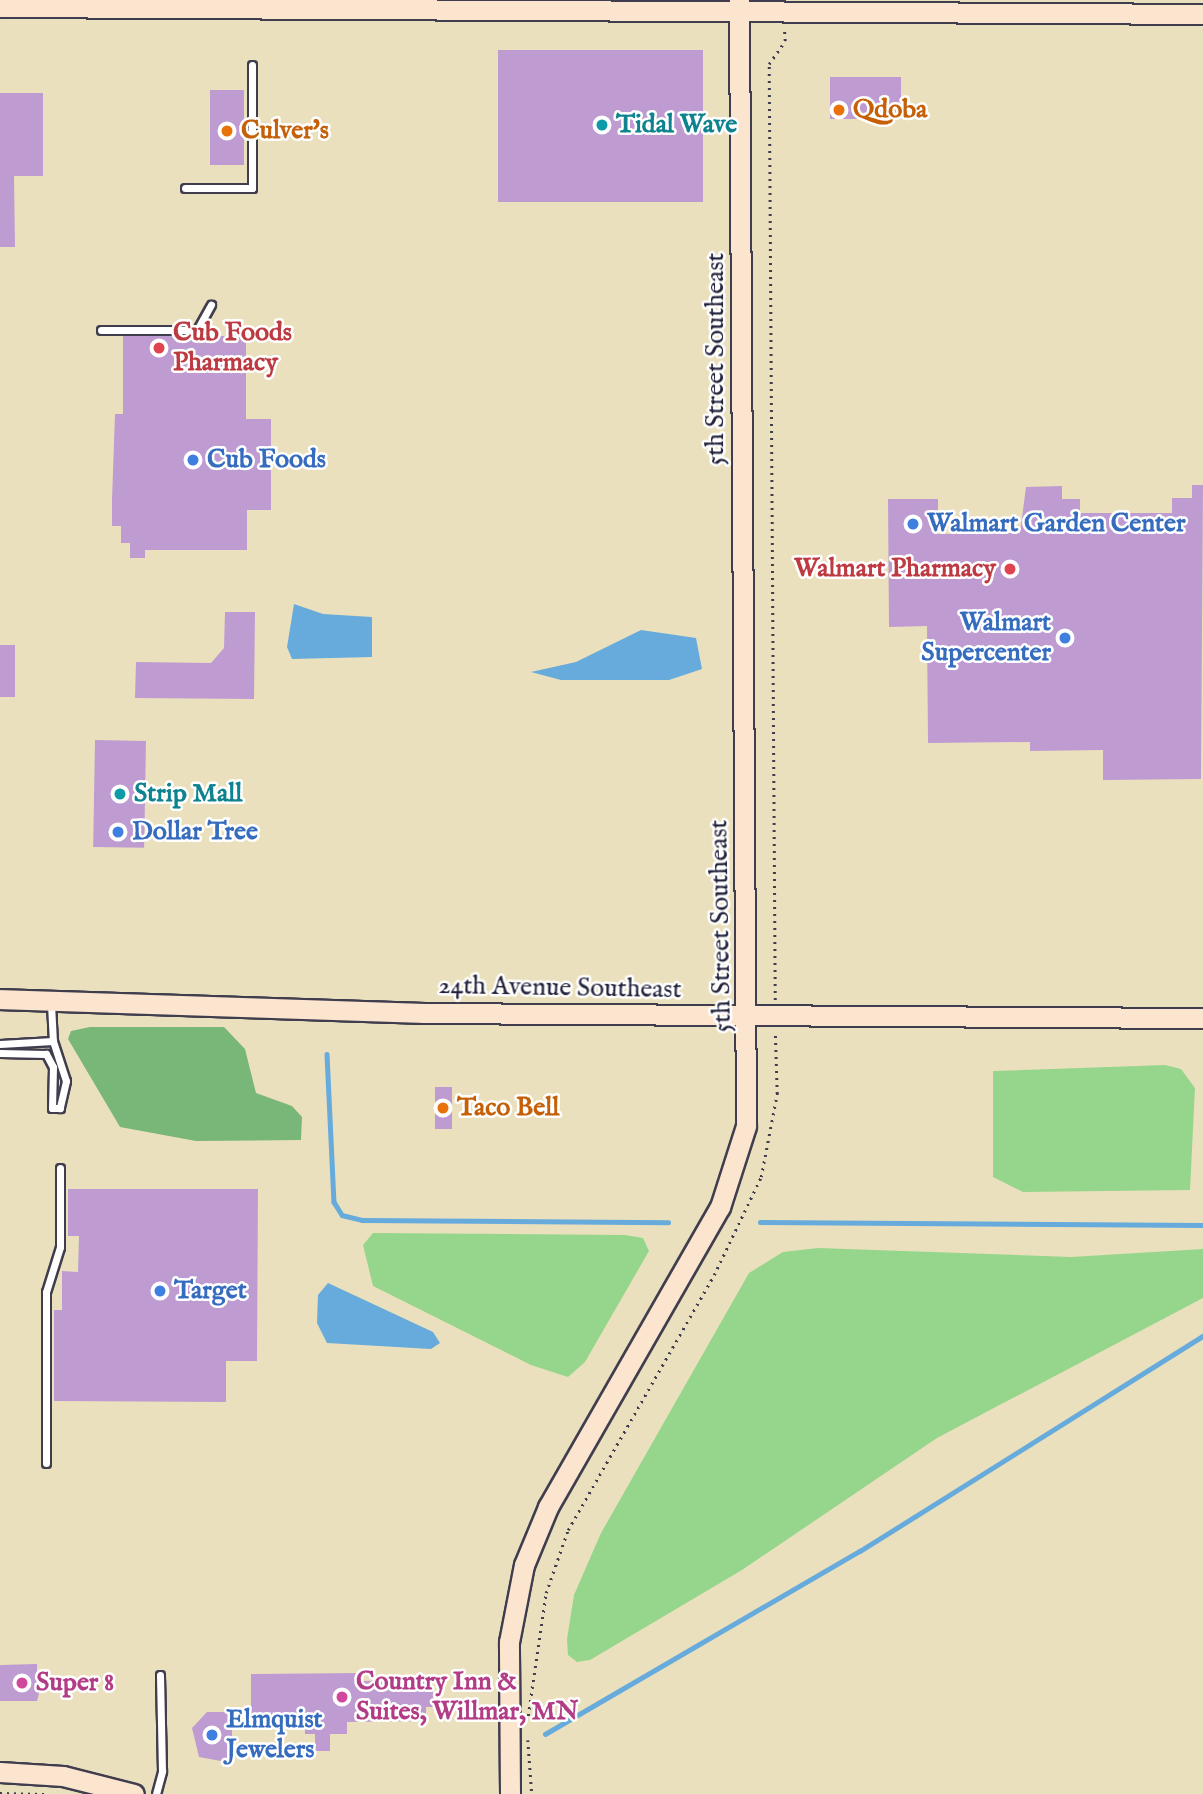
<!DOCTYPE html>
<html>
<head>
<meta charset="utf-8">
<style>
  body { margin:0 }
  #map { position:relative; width:1203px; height:1794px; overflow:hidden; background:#ebe0bd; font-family:"IM FELL English",serif }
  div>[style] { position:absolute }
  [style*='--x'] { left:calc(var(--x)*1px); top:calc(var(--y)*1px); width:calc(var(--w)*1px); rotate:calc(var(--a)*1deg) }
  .green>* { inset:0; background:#96d68c }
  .forest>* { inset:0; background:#78b778 }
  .water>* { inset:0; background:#66abdc }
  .stream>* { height:4.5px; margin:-2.25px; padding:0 2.25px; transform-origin:2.25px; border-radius:2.25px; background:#66abdc }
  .building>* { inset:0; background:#be9cd2; transform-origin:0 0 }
  .path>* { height:2.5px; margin-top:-1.25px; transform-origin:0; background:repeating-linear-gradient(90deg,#403e4e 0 2px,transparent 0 7px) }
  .roads { filter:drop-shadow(2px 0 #403e4e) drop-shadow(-2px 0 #403e4e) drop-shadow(0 2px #403e4e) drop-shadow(0 -2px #403e4e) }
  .lane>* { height:7px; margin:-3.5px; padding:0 3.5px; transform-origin:3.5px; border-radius:3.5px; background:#fff }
  .secondary>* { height:19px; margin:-9.5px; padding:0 9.5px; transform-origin:9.5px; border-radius:9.5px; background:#fce5cf }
  .dots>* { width:19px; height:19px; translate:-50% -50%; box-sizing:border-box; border:4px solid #fff; border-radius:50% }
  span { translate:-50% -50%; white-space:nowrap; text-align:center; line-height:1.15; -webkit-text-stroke:5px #fff; paint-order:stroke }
  .food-label { font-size:26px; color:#c56008; font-weight:700 }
  .left { translate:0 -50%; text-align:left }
  .culture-label { font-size:26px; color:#0d838f; font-weight:700 }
  .health-label { font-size:26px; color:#be3a42; font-weight:700 }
  .right { translate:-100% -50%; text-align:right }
  .street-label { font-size:26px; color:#22223b }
  .shop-label { font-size:26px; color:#366cbe; font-weight:700 }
  .hotel-label { font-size:26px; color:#b23c85; font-weight:700 }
</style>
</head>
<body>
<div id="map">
  <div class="green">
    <div style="clip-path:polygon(1165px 1065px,1181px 1069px,1195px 1088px,1190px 1190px,1023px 1192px,993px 1177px,993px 1071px)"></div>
    <div style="clip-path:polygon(373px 1233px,625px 1235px,643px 1238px,649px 1251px,585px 1362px,568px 1377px,531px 1365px,373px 1286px,363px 1245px)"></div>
    <div style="clip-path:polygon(818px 1248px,1071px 1257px,1203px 1249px,1203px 1298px,937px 1438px,742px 1570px,590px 1660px,577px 1662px,568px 1655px,567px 1639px,574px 1595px,601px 1533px,749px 1273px,783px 1252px)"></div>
  </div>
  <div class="forest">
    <div style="clip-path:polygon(90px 1027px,224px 1027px,245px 1049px,256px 1093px,292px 1106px,302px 1117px,301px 1140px,196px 1141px,120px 1127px,68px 1039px,71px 1031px)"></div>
  </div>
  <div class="water">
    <div style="clip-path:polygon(294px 604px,323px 614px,372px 617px,372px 657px,292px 659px,287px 647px)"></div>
    <div style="clip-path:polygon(641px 630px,696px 638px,702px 669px,669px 680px,561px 680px,531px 672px,576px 662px)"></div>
    <div style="clip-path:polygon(328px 1283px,433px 1332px,440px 1343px,431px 1349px,327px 1343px,317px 1323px,318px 1295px)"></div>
  </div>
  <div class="stream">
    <div style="--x:327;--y:1054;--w:148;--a:87.3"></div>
    <div style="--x:334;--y:1202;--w:15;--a:58"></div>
    <div style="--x:342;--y:1215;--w:21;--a:14"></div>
    <div style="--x:362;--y:1220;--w:306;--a:0.4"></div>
    <div style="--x:760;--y:1222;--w:443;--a:0.4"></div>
    <div style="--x:545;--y:1734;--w:364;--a:-30.2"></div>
    <div style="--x:860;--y:1551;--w:405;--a:-32.1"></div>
  </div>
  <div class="building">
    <div style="left:498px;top:50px;width:205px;height:152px"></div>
    <div style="left:901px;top:77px;width:42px;height:71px;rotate:90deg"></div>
    <div style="left:210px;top:90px;width:34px;height:75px"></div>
    <div style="clip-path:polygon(0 93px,43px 93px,43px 176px,14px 176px,15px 247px,0 247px)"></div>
    <div style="clip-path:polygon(123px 336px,246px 336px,246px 419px,271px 419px,271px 510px,247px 510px,247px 550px,145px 550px,145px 558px,130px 558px,130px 543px,121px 543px,121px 526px,112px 526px,112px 500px,115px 414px,123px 414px)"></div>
    <div style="clip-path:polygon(1192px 485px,1203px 485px,1201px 779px,1103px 780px,1103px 750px,1030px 751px,1030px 742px,928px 743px,927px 626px,889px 627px,888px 499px,938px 499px,938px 534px,1020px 533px,1026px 487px,1062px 486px,1062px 499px,1080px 499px,1080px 513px,1172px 513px,1172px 498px,1192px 498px)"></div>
    <div style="clip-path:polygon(225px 612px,255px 612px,254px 699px,135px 698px,136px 662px,211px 663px,224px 648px)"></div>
    <div style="left:0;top:645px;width:15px;height:52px"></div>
    <div style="left:95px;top:740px;width:51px;height:107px;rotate:1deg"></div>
    <div style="left:435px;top:1087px;width:17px;height:42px"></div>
    <div style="clip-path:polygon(68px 1189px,258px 1189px,257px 1361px,226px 1361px,226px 1402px,54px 1401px,54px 1310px,62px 1310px,62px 1271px,78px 1272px,79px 1236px,68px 1236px)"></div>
    <div style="clip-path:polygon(37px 1664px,37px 1678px,43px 1678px,37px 1701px,0 1701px,0 1665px)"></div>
    <div style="clip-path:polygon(360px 1673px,361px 1681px,426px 1680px,426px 1688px,433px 1688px,433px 1707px,426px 1707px,426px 1721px,347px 1722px,347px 1734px,330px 1734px,330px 1751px,315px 1751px,315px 1734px,305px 1734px,305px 1722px,251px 1722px,251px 1674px)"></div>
    <div style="clip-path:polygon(207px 1712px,232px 1712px,232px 1763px,199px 1757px,192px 1728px)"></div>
  </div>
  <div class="path">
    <div style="--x:775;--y:1000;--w:936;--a:-90.37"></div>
    <div style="--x:769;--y:64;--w:28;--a:-55"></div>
    <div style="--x:785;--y:41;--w:13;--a:-94"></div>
    <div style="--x:528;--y:1716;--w:124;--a:-81.7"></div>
    <div style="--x:546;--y:1593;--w:67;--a:-70.8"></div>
    <div style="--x:568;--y:1530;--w:294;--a:-60.2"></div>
    <div style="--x:714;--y:1275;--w:109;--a:-64.4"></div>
    <div style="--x:761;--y:1177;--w:85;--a:-79.1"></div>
    <div style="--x:777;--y:1094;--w:63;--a:-91.8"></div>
    <div style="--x:528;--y:1740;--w:54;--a:85.8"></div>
    <div style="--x:0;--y:1793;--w:45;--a:1.3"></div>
  </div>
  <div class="roads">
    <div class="lane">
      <div style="--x:185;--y:188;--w:67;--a:0"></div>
      <div style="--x:252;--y:188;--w:123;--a:-90"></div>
      <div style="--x:101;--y:330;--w:96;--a:0"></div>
      <div style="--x:197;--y:330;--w:29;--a:-61"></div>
      <div style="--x:51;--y:1004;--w:37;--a:87"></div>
      <div style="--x:0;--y:1044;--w:53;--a:-3.2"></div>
      <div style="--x:53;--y:1041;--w:42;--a:72"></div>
      <div style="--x:66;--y:1081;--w:28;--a:103"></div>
      <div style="--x:60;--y:1108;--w:8;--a:180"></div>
      <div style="--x:52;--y:1108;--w:41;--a:-88.6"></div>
      <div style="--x:53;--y:1067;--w:15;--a:-118"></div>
      <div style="--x:46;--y:1054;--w:46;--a:-178.8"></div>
      <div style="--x:46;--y:1463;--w:171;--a:-90"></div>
      <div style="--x:46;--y:1292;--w:47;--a:-72.7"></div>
      <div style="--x:60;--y:1247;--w:79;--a:-90"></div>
      <div style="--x:156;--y:1794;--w:24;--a:-75"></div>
      <div style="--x:162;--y:1771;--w:96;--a:-91.2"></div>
    </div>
    <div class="secondary">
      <div style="--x:0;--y:7;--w:1203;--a:0.33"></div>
      <div style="--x:0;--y:999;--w:423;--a:1.9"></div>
      <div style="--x:423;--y:1013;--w:780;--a:0.37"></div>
      <div style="--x:0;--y:1772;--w:63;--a:3.6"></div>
      <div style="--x:63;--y:1776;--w:73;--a:14.2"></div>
      <div style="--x:510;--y:1794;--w:152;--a:-90.4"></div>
      <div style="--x:509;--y:1642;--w:78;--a:-79"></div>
      <div style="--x:524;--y:1565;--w:63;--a:-67.5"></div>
      <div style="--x:548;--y:1507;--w:346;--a:-60.2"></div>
      <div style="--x:720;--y:1207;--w:85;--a:-72.2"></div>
      <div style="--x:746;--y:1126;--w:1126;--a:-90.36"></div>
    </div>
  </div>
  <div class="dots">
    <div style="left:839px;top:110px;background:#e8710a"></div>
    <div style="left:602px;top:125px;background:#0f9aa8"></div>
    <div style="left:227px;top:131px;background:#e8710a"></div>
    <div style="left:159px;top:348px;background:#e0444e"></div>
    <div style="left:193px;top:460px;background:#3f7fe0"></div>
    <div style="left:913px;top:524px;background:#3f7fe0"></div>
    <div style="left:1010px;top:569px;background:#e0444e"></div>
    <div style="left:1065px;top:638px;background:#3f7fe0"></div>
    <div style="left:120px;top:794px;background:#0f9aa8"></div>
    <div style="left:118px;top:832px;background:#3f7fe0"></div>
    <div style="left:443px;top:1108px;background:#e8710a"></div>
    <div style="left:160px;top:1291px;background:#3f7fe0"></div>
    <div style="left:22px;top:1683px;background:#d1479c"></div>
    <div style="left:342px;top:1697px;background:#d1479c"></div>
    <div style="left:212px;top:1735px;background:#3f7fe0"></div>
  </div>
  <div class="food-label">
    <span class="left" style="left:853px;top:110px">Qdoba</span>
    <span class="left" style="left:241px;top:131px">Culver's</span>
    <span class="left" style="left:457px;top:1108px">Taco Bell</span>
  </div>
  <div class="culture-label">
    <span class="left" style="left:616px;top:125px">Tidal Wave</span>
    <span class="left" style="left:134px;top:794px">Strip Mall</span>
  </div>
  <div class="health-label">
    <span class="left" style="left:173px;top:348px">Cub Foods<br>Pharmacy</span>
    <span class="right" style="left:996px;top:569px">Walmart Pharmacy</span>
  </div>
  <div class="street-label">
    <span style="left:716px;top:359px;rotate:-90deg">5th Street Southeast</span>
    <span style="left:721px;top:926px;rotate:-91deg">5th Street Southeast</span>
    <span style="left:560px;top:988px;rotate:1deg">24th Avenue Southeast</span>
  </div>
  <div class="shop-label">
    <span class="left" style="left:207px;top:460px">Cub Foods</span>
    <span class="left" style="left:927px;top:524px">Walmart Garden Center</span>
    <span class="right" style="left:1051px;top:638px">Walmart<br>Supercenter</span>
    <span class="left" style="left:132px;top:832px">Dollar Tree</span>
    <span class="left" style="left:174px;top:1291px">Target</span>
    <span class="left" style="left:226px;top:1735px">Elmquist<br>Jewelers</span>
  </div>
  <div class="hotel-label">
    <span class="left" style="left:356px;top:1697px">Country Inn &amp;<br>Suites, Willmar, MN</span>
    <span class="left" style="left:36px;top:1683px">Super 8</span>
  </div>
</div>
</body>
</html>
